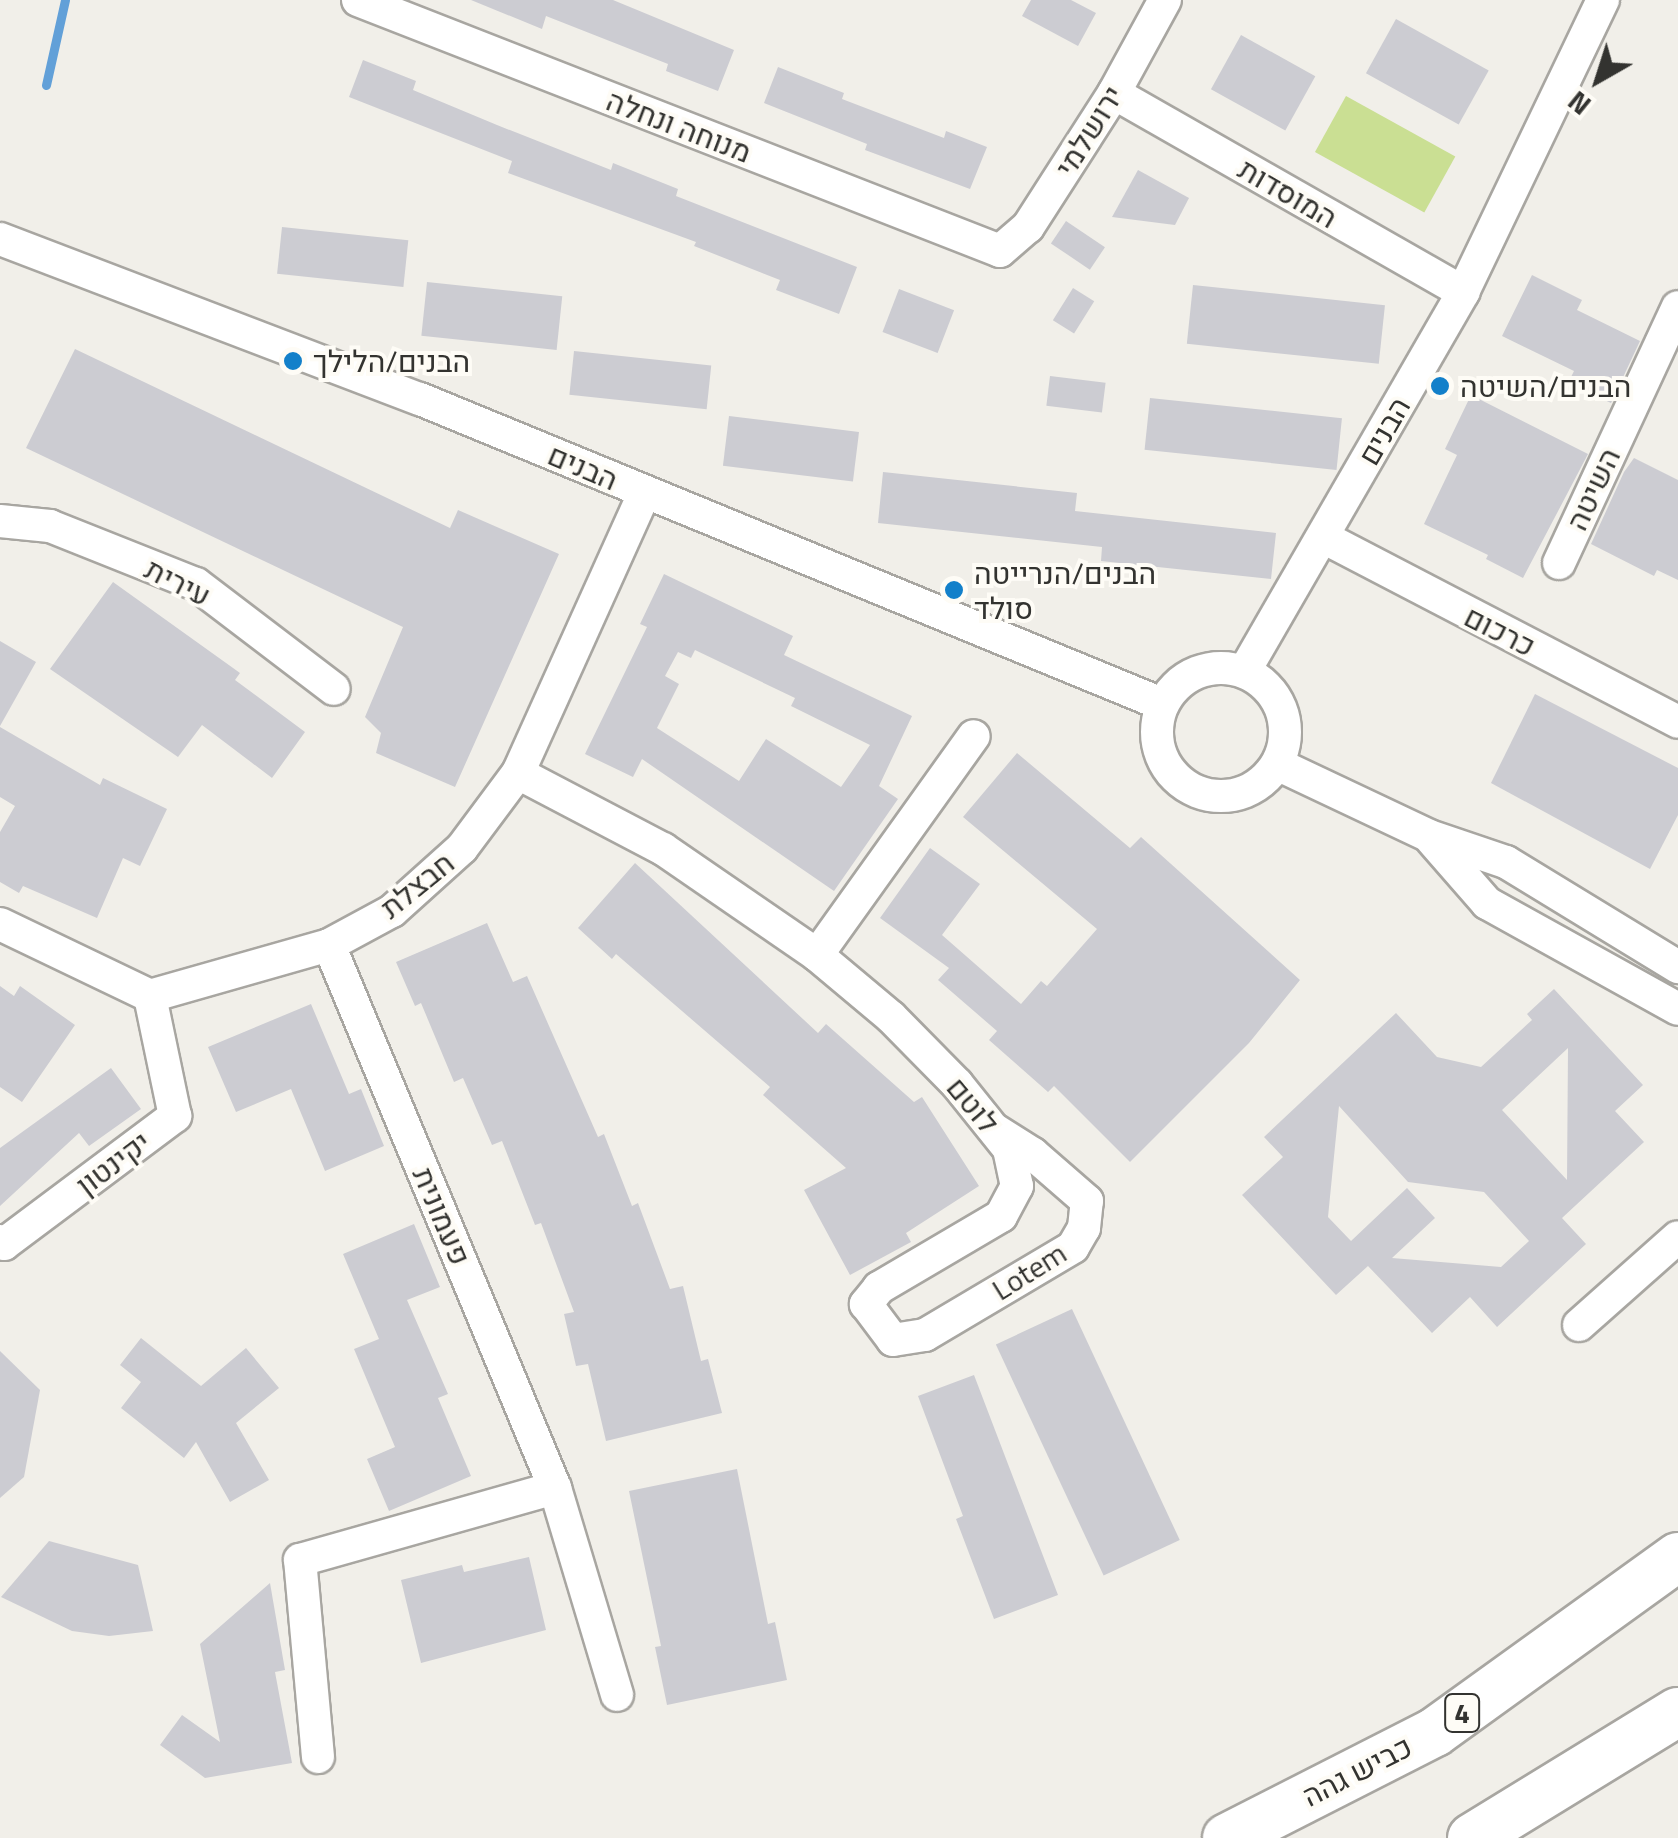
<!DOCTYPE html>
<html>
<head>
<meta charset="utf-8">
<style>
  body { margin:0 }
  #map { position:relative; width:1678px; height:1838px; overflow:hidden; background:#f1efe9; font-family:"Titillium Web",Heebo,sans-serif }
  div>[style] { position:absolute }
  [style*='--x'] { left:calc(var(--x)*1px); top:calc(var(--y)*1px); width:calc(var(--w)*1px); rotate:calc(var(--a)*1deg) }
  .green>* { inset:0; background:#cadf93; transform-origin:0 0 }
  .stream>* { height:9px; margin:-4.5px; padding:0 4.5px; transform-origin:4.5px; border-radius:4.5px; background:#62a0d8 }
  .building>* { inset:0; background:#ccccd2; transform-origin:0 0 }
  .roads { filter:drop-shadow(2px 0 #a8a6a1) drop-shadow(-2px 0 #a8a6a1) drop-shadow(0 2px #a8a6a1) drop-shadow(0 -2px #a8a6a1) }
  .minor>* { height:32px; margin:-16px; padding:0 16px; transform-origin:16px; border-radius:16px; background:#fff }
  .minor>.ring { margin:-16px; padding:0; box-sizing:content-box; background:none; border:32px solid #fff; border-radius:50% }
  .highway>* { height:48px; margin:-24px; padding:0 24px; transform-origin:24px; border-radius:24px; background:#fff }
  .dots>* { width:28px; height:28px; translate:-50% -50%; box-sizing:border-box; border:5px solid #fefcf6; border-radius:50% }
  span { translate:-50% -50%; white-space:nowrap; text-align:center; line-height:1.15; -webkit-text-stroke:8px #fefcf6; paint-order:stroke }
  .shield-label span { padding:2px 8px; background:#fefcf6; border:2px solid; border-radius:8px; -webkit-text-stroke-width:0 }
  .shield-label { font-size:28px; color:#333330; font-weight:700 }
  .street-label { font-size:30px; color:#333330 }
  .poi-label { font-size:30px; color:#333330 }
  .left { translate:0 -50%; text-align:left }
  .north { position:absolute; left:1548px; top:30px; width:100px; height:100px; -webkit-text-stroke:8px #fefcf6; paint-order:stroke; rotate:219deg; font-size:28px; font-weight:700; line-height:40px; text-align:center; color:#333330 }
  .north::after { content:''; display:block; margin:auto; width:35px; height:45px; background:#333330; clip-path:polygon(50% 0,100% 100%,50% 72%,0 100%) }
</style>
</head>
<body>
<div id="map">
  <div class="green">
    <div style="left:1346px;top:96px;width:125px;height:64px;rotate:29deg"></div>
  </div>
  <div class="stream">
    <div style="--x:46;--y:85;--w:87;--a:-77.4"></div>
  </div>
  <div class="building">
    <div style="clip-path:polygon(471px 0,613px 0,734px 50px,718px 91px,666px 71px,668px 64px,546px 16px,542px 29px)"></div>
    <div style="clip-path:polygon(1031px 0,1071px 0,1096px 13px,1078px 46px,1022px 16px)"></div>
    <div style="left:1396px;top:19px;width:106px;height:62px;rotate:29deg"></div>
    <div style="left:1241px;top:35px;width:85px;height:62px;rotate:29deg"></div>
    <div style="clip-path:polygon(363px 60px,416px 81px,413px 90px,497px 125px,611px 170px,613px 163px,678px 189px,676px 196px,857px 267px,839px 314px,776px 290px,780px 280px,694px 246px,696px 242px,508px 173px,512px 161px,349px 97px)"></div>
    <div style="clip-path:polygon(778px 67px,844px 93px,842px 99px,944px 138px,946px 131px,987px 147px,970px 189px,865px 150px,867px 144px,764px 103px)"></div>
    <div style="clip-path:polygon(1138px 170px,1189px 198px,1175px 225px,1112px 217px)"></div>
    <div style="left:1066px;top:221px;width:47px;height:27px;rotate:34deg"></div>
    <div style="left:282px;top:227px;width:127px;height:47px;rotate:6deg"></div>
    <div style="clip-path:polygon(1532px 275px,1582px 300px,1577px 310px,1640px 341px,1611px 403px,1568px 383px,1574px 371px,1502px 336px)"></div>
    <div style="left:427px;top:282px;width:136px;height:54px;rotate:6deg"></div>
    <div style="left:1193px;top:285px;width:193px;height:59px;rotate:6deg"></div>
    <div style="left:1073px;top:288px;width:25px;height:38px;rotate:32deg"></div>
    <div style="left:899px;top:289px;width:59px;height:46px;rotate:21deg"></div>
    <div style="clip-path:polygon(75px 349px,450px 528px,458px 510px,559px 554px,455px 787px,376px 753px,381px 733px,365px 717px,403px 627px,26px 448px)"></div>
    <div style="left:574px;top:351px;width:138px;height:44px;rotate:6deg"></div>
    <div style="left:1050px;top:376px;width:56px;height:30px;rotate:7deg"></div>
    <div style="clip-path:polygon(1471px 395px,1588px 454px,1523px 578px,1486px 559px,1488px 555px,1424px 524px,1457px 455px,1445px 449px)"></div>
    <div style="left:1150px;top:398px;width:193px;height:52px;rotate:6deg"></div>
    <div style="left:729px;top:416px;width:131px;height:50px;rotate:7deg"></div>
    <div style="clip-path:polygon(1634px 458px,1678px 480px,1678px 580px,1657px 570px,1654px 576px,1591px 544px,1624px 472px)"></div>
    <div style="clip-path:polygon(883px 472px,1077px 493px,1075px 511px,1276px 533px,1271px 579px,1101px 561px,1102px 547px,878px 523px)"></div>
    <div style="clip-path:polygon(evenodd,664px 574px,793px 636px,784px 655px,912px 716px,879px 786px,898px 799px,834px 891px,642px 759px,633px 777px,585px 754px,647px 627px,640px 624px,664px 574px,695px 650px,795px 698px,791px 706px,870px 745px,841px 787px,766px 739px,739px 781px,657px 728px,679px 684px,665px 676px,678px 652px,691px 658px,695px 650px)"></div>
    <div style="clip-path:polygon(113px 582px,240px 673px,235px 680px,305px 732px,272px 778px,202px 725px,178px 757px,50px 669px)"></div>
    <div style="clip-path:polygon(0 641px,36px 662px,0 726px)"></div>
    <div style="clip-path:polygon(1535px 694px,1678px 768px,1678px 815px,1650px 869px,1491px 783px)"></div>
    <div style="clip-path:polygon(0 727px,100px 785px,103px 778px,167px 809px,140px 866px,123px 858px,97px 918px,23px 886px,19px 893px,0 882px,0 832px,15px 806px,0 797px)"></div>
    <div style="clip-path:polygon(1017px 753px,1130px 848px,1141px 837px,1300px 980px,1249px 1043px,1130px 1162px,1054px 1086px,1048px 1092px,989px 1040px,997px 1031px,938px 980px,949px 968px,880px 918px,930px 848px,980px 884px,942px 935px,1021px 1004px,1041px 981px,1047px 986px,1097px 929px,963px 817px)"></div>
    <div style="clip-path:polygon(635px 863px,818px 1033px,826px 1024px,914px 1102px,922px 1097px,979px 1186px,906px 1233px,911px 1242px,850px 1275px,804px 1190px,846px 1168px,763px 1095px,770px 1087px,616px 954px,612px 959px,578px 928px)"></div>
    <div style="clip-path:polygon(487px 923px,513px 982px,527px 976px,598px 1137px,604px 1134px,632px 1206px,638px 1203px,670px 1289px,683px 1286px,701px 1361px,708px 1359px,722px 1413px,606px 1441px,588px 1364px,576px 1366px,564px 1314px,574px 1312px,541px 1223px,535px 1225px,502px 1141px,492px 1145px,463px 1078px,454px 1082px,421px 1003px,415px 1006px,396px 962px)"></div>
    <div style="clip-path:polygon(0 986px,14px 996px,20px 986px,75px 1025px,22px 1102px,0 1087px)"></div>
    <div style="clip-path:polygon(evenodd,1554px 989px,1643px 1085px,1615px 1111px,1644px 1142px,1562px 1218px,1586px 1244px,1497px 1327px,1470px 1297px,1432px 1333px,1368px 1266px,1336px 1295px,1242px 1195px,1283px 1157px,1264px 1137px,1396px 1013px,1437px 1057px,1481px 1067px,1532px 1020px,1527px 1014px,1554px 989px,1568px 1048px,1567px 1180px,1502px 1110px,1568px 1048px,1554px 989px,1339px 1106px,1408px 1182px,1484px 1192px,1529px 1241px,1501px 1267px,1392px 1258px,1435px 1218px,1407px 1188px,1351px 1241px,1328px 1217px,1339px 1106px)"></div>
    <div style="clip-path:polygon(311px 1004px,349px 1094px,361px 1089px,384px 1146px,325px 1171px,291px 1089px,236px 1112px,208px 1047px)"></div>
    <div style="clip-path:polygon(111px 1068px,141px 1109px,89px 1146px,79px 1133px,0 1206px,0 1148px)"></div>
    <div style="clip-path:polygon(414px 1224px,440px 1287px,407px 1300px,448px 1394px,438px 1398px,471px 1476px,389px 1511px,367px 1459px,395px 1447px,354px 1349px,379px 1339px,343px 1254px)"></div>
    <div style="left:1072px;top:1309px;width:255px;height:84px;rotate:65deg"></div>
    <div style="clip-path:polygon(141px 1338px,201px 1386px,246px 1348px,279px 1388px,236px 1423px,269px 1480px,230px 1502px,196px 1442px,184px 1458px,121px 1408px,141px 1382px,120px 1365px)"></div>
    <div style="clip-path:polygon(0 1351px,40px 1390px,24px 1477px,0 1498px)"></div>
    <div style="clip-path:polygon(974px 1375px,1058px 1595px,994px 1619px,956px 1519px,963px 1516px,918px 1396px)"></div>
    <div style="clip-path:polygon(737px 1469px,768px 1624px,775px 1622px,787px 1680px,667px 1705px,655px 1647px,661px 1646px,629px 1491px)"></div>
    <div style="clip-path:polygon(49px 1541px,138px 1565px,153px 1631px,109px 1636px,72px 1631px,1px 1597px)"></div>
    <div style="clip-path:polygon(529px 1557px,546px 1630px,421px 1663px,401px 1580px,462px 1565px,464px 1572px)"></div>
    <div style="clip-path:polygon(270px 1583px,285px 1670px,275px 1672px,292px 1763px,205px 1778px,160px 1745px,182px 1715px,220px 1742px,200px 1644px)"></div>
  </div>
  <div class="roads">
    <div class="minor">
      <div style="--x:358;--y:0;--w:689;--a:21.35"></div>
      <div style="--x:1000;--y:251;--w:37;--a:-41"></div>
      <div style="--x:1028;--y:227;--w:159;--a:-57.3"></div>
      <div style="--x:1114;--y:93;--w:106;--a:-61.3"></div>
      <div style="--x:1114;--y:93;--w:402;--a:29.7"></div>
      <div style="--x:0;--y:239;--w:449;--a:20.9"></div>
      <div style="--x:420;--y:399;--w:802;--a:22.35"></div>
      <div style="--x:0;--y:521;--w:50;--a:5.7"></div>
      <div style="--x:50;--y:526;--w:157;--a:21.7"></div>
      <div style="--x:196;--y:584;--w:173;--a:37.3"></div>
      <div style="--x:1323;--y:537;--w:400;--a:27.5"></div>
      <div style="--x:1559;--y:563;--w:282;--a:-65.1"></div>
      <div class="ring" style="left:1157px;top:668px;width:96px;height:96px"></div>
      <div style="--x:1244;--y:672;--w:439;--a:-60"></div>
      <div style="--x:1463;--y:292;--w:324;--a:-64.4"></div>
      <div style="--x:1277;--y:764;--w:168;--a:25.3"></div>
      <div style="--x:1429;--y:836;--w:81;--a:18.7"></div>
      <div style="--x:1506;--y:862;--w:202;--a:31.4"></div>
      <div style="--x:518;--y:773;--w:164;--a:27.7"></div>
      <div style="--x:663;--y:849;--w:187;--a:34.5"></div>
      <div style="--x:817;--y:955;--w:97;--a:40"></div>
      <div style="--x:891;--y:1017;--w:94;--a:45.4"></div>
      <div style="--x:957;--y:1084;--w:83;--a:51.3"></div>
      <div style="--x:1009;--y:1149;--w:38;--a:78"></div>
      <div style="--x:1017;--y:1186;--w:34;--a:118"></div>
      <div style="--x:1001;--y:1216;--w:142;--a:149.5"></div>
      <div style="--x:879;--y:1288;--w:21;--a:129"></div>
      <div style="--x:866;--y:1304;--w:45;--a:53.1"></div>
      <div style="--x:893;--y:1340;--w:32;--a:-9"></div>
      <div style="--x:925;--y:1335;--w:172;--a:-30.7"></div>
      <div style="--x:1073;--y:1247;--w:22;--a:-60"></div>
      <div style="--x:1084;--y:1228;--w:27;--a:-84"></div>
      <div style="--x:1087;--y:1201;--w:72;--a:-139"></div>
      <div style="--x:1033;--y:1154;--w:45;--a:-147.7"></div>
      <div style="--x:1432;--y:840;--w:84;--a:48.9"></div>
      <div style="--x:1487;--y:903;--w:218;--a:29"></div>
      <div style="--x:0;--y:924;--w:166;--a:25.6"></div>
      <div style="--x:150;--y:996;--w:186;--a:-15.9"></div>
      <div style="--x:329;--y:945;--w:72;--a:-28.4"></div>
      <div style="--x:392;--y:911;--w:94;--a:-42"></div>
      <div style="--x:462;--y:848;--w:94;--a:-53.3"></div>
      <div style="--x:518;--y:773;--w:308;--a:-65.7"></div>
      <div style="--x:329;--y:945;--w:588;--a:67.4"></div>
      <div style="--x:555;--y:1488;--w:216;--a:73.3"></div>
      <div style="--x:817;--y:955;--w:269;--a:-54.4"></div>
      <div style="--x:0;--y:1241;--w:5;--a:37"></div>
      <div style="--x:4;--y:1244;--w:214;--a:-36.8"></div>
      <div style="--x:175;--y:1116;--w:123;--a:-101.8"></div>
      <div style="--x:1579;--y:1325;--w:132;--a:-41.6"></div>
      <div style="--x:318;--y:1757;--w:198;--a:-95.2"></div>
      <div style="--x:300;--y:1560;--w:265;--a:-15.8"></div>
    </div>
    <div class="highway">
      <div style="--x:1227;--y:1838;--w:233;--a:-27"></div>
      <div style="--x:1435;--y:1732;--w:299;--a:-35.8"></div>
      <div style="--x:1472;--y:1838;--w:241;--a:-31.5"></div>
    </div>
  </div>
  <div class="dots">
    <div style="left:293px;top:361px;background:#1380ca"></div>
    <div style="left:1440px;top:386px;background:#1380ca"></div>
    <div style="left:954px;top:590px;background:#1380ca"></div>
  </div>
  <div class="shield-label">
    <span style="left:1462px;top:1713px">4</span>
  </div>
  <div class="street-label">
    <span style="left:679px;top:126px;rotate:21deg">מנוחה ונחלה</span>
    <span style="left:1089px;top:131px;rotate:-58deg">ירושלמי</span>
    <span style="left:1288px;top:193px;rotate:30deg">המוסדות</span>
    <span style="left:1384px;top:431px;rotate:-60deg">הבנים</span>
    <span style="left:583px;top:467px;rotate:23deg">הבנים</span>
    <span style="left:1593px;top:489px;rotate:-65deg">השיטה</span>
    <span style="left:178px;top:582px;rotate:27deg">עירית</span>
    <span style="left:1500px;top:631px;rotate:27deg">כרכום</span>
    <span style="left:417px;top:885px;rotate:-39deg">חבצלת</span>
    <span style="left:973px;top:1105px;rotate:50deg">לוטם</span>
    <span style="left:113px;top:1163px;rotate:-37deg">יקינטון</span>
    <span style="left:442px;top:1216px;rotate:67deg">פעמונית</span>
    <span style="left:1029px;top:1271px;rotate:-32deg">Lotem</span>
    <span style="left:1357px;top:1771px;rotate:-27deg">כביש גהה</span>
  </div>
  <div class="poi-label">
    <span class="left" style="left:313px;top:361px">הבנים/הלילך</span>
    <span class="left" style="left:1460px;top:386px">הבנים/השיטה</span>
    <span class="left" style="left:974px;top:590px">הבנים/הנרייטה<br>סולד</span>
  </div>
  <div class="north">N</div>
</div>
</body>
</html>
